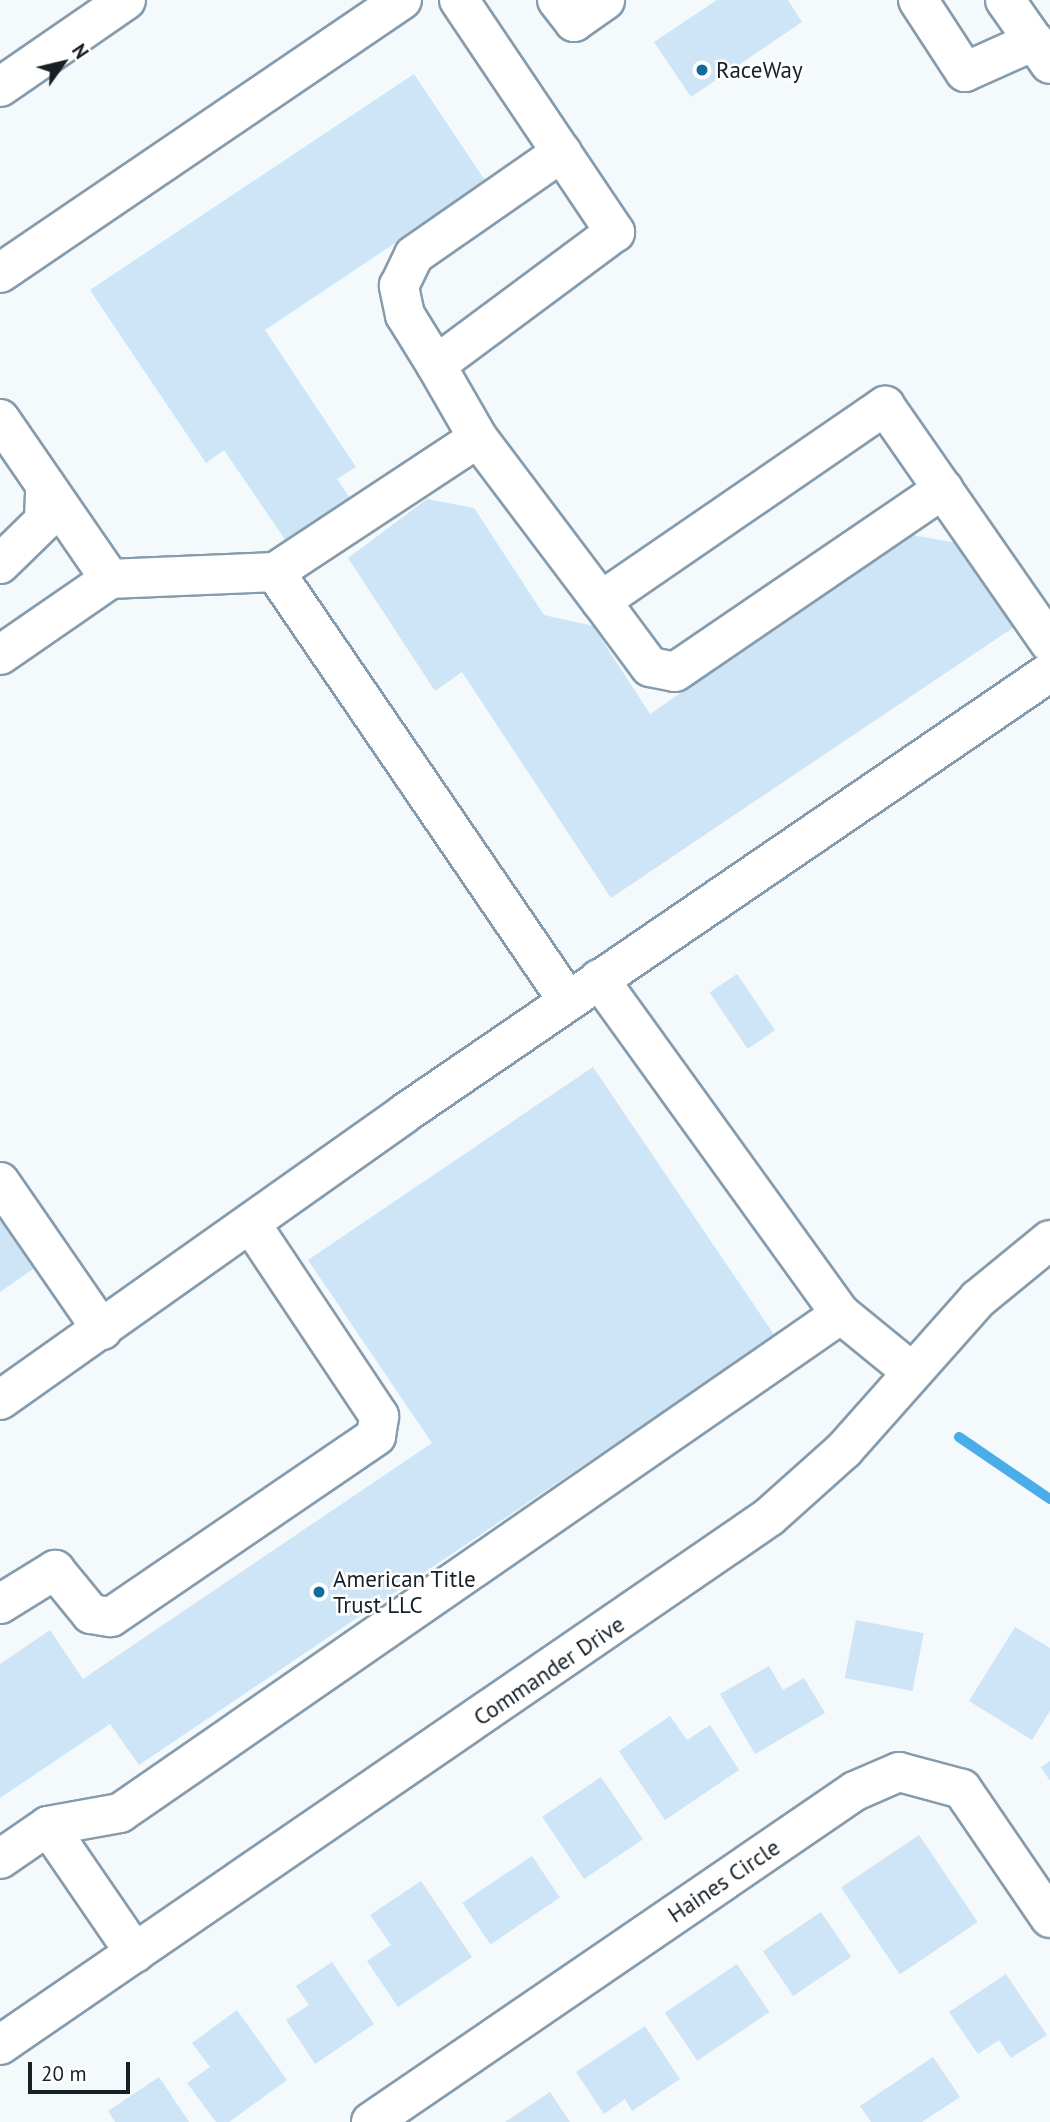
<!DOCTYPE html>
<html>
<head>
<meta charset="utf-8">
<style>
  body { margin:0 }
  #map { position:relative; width:1050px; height:2122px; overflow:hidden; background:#f4f9fc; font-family:"PT Sans",sans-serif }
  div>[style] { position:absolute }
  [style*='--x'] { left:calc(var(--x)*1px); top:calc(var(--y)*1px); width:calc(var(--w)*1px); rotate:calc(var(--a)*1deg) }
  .stream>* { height:10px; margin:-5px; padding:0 5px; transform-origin:5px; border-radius:5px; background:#48ade9 }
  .building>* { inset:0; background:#cde5f6; transform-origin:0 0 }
  .roads { filter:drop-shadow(2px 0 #869cac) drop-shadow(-2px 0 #869cac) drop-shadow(0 2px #869cac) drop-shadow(0 -2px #869cac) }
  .minor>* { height:38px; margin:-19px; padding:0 19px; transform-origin:19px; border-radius:19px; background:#fff }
  .major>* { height:38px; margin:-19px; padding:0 19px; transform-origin:19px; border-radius:19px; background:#fff }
  .dots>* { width:19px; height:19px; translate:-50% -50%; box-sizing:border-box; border:4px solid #fff; border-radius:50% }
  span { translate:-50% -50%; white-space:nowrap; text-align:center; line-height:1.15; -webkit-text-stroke:5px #fff; paint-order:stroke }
  .poi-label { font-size:23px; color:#172026 }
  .left { translate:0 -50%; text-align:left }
  .street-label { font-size:23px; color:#172026 }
  .north { position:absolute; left:28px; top:28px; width:70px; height:70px; -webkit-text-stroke:5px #fff; paint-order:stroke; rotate:56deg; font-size:19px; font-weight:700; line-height:28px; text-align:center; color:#172026 }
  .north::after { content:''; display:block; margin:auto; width:24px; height:32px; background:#172026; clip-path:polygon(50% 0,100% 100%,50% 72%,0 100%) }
  .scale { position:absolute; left:28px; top:2062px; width:102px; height:32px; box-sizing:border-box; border:4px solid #172026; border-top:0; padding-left:9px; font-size:21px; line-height:24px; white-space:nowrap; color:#172026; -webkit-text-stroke:5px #fff; paint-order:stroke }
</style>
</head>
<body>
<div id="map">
  <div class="stream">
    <div style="--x:959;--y:1437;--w:110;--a:34.3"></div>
  </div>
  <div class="building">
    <div style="clip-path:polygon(717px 0,788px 0,802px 22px,691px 97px,654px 42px)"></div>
    <div style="clip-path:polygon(414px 74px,486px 182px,265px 330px,356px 467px,337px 479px,350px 498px,286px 541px,224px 450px,206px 463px,90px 290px)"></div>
    <div style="clip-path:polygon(427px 499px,474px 508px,544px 615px,593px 626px,650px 714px,912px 535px,958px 543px,1014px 627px,611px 898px,462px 672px,435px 691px,348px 558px)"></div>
    <div style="left:737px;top:974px;width:68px;height:33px;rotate:56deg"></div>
    <div style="clip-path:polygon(593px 1067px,775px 1336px,139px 1765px,110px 1724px,0 1798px,0 1664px,50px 1630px,83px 1679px,432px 1443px,308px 1260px)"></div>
    <div style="clip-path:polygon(0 1201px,43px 1262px,0 1292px)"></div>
    <div style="left:856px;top:1620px;width:69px;height:59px;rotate:11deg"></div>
    <div style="clip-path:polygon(1015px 1627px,1050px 1648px,1050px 1711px,1032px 1740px,969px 1701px)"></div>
    <div style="clip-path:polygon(769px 1666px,783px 1690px,804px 1678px,825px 1713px,755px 1754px,720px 1694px)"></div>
    <div style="clip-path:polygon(670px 1716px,687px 1740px,710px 1725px,739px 1770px,665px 1820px,619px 1751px)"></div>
    <div style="clip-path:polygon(1050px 1761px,1050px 1781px,1041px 1767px)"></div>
    <div style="left:601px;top:1777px;width:75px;height:71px;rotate:56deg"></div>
    <div style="left:919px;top:1835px;width:105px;height:94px;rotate:56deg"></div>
    <div style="left:532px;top:1856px;width:50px;height:84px;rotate:56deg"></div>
    <div style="clip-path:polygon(421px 1881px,472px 1957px,398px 2007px,367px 1961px,391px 1945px,370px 1915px)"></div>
    <div style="left:821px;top:1912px;width:54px;height:70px;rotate:56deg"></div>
    <div style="clip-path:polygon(332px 1962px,374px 2024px,315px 2064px,286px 2020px,309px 2005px,296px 1986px)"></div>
    <div style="left:737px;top:1964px;width:58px;height:87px;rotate:56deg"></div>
    <div style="clip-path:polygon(1006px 1974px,1047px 2035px,1011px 2058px,999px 2040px,978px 2054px,949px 2012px)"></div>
    <div style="clip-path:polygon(237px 2010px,287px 2080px,229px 2122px,216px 2122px,187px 2083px,210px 2067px,192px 2043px)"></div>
    <div style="clip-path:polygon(645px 2026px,680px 2079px,632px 2111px,625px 2099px,604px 2114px,576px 2072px)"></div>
    <div style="clip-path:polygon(933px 2057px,960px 2097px,922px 2122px,871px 2122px,860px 2106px)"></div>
    <div style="clip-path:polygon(159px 2077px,189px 2122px,115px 2122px,108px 2111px)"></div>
    <div style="clip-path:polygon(550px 2092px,570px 2122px,505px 2122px)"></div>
  </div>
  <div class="roads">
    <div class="minor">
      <div style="--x:459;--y:0;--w:280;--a:56.1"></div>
      <div style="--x:615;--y:232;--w:223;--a:143.4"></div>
      <div style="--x:436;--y:365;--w:84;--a:60.1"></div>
      <div style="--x:557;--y:0;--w:28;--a:52"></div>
      <div style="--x:574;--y:22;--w:38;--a:-35"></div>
      <div style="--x:918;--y:0;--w:86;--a:56.9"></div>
      <div style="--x:965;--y:72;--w:76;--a:-24.2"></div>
      <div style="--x:1005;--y:0;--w:78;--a:54.9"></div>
      <div style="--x:0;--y:273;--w:486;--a:-34.2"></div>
      <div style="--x:436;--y:365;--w:59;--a:-121.8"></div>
      <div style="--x:405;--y:315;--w:30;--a:-102"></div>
      <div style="--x:399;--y:286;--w:34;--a:-64"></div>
      <div style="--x:414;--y:255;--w:180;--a:-34.8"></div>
      <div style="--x:0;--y:419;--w:194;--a:55.5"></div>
      <div style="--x:0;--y:564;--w:62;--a:-44.3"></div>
      <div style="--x:44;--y:521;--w:36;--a:-88"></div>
      <div style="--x:275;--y:572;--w:520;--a:55.67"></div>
      <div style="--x:601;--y:601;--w:82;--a:53.4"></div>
      <div style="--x:650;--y:667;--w:25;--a:11"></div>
      <div style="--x:675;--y:672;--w:325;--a:-34.3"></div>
      <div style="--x:0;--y:655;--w:134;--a:-34.6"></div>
      <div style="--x:110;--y:579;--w:165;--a:-2.4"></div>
      <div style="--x:275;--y:572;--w:243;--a:-33.4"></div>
      <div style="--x:478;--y:438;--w:204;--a:53"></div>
      <div style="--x:601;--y:601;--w:345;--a:-34.5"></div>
      <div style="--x:885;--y:406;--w:289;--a:55.2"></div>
      <div style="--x:599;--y:979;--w:413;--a:54.2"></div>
      <div style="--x:841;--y:1314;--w:92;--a:39.2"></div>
      <div style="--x:0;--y:1182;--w:180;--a:55.4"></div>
      <div style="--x:0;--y:1400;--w:496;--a:-35.3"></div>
      <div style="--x:405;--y:1113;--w:781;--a:-34.36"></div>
      <div style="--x:0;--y:1604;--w:65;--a:-31.7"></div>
      <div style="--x:55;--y:1570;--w:57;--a:50.7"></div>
      <div style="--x:91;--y:1614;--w:20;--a:9"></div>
      <div style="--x:111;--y:1617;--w:321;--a:-34.3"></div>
      <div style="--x:376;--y:1436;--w:20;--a:-81"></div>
      <div style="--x:379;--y:1416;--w:231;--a:-123.7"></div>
      <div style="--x:48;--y:1826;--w:154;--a:55.6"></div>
      <div style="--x:0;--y:1859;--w:58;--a:-34.5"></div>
      <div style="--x:48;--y:1826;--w:73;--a:-10.2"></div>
      <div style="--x:120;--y:1813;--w:877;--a:-34.69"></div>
      <div style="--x:0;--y:2045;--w:933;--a:-34.47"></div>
      <div style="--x:769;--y:1517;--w:101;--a:-41.8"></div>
      <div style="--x:844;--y:1450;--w:202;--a:-48.4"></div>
      <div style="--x:978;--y:1299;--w:93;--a:-39.3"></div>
      <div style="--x:371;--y:2122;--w:586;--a:-34.37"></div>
      <div style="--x:855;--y:1791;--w:48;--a:-23.4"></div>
      <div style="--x:899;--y:1772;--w:65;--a:15.1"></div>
      <div style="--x:962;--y:1789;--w:156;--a:55.7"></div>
    </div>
    <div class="major">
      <div style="--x:0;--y:87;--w:153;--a:-34.6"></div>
    </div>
  </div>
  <div class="dots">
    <div style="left:702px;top:70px;background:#106c9b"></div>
    <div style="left:319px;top:1592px;background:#106c9b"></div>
  </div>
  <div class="poi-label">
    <span class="left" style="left:716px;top:70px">RaceWay</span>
    <span class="left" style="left:333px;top:1592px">American Title<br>Trust LLC</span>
  </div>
  <div class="street-label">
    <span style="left:549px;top:1671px;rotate:-34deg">Commander Drive</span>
    <span style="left:724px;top:1881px;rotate:-34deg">Haines Circle</span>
  </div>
  <div class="north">N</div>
  <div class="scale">20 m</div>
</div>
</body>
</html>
